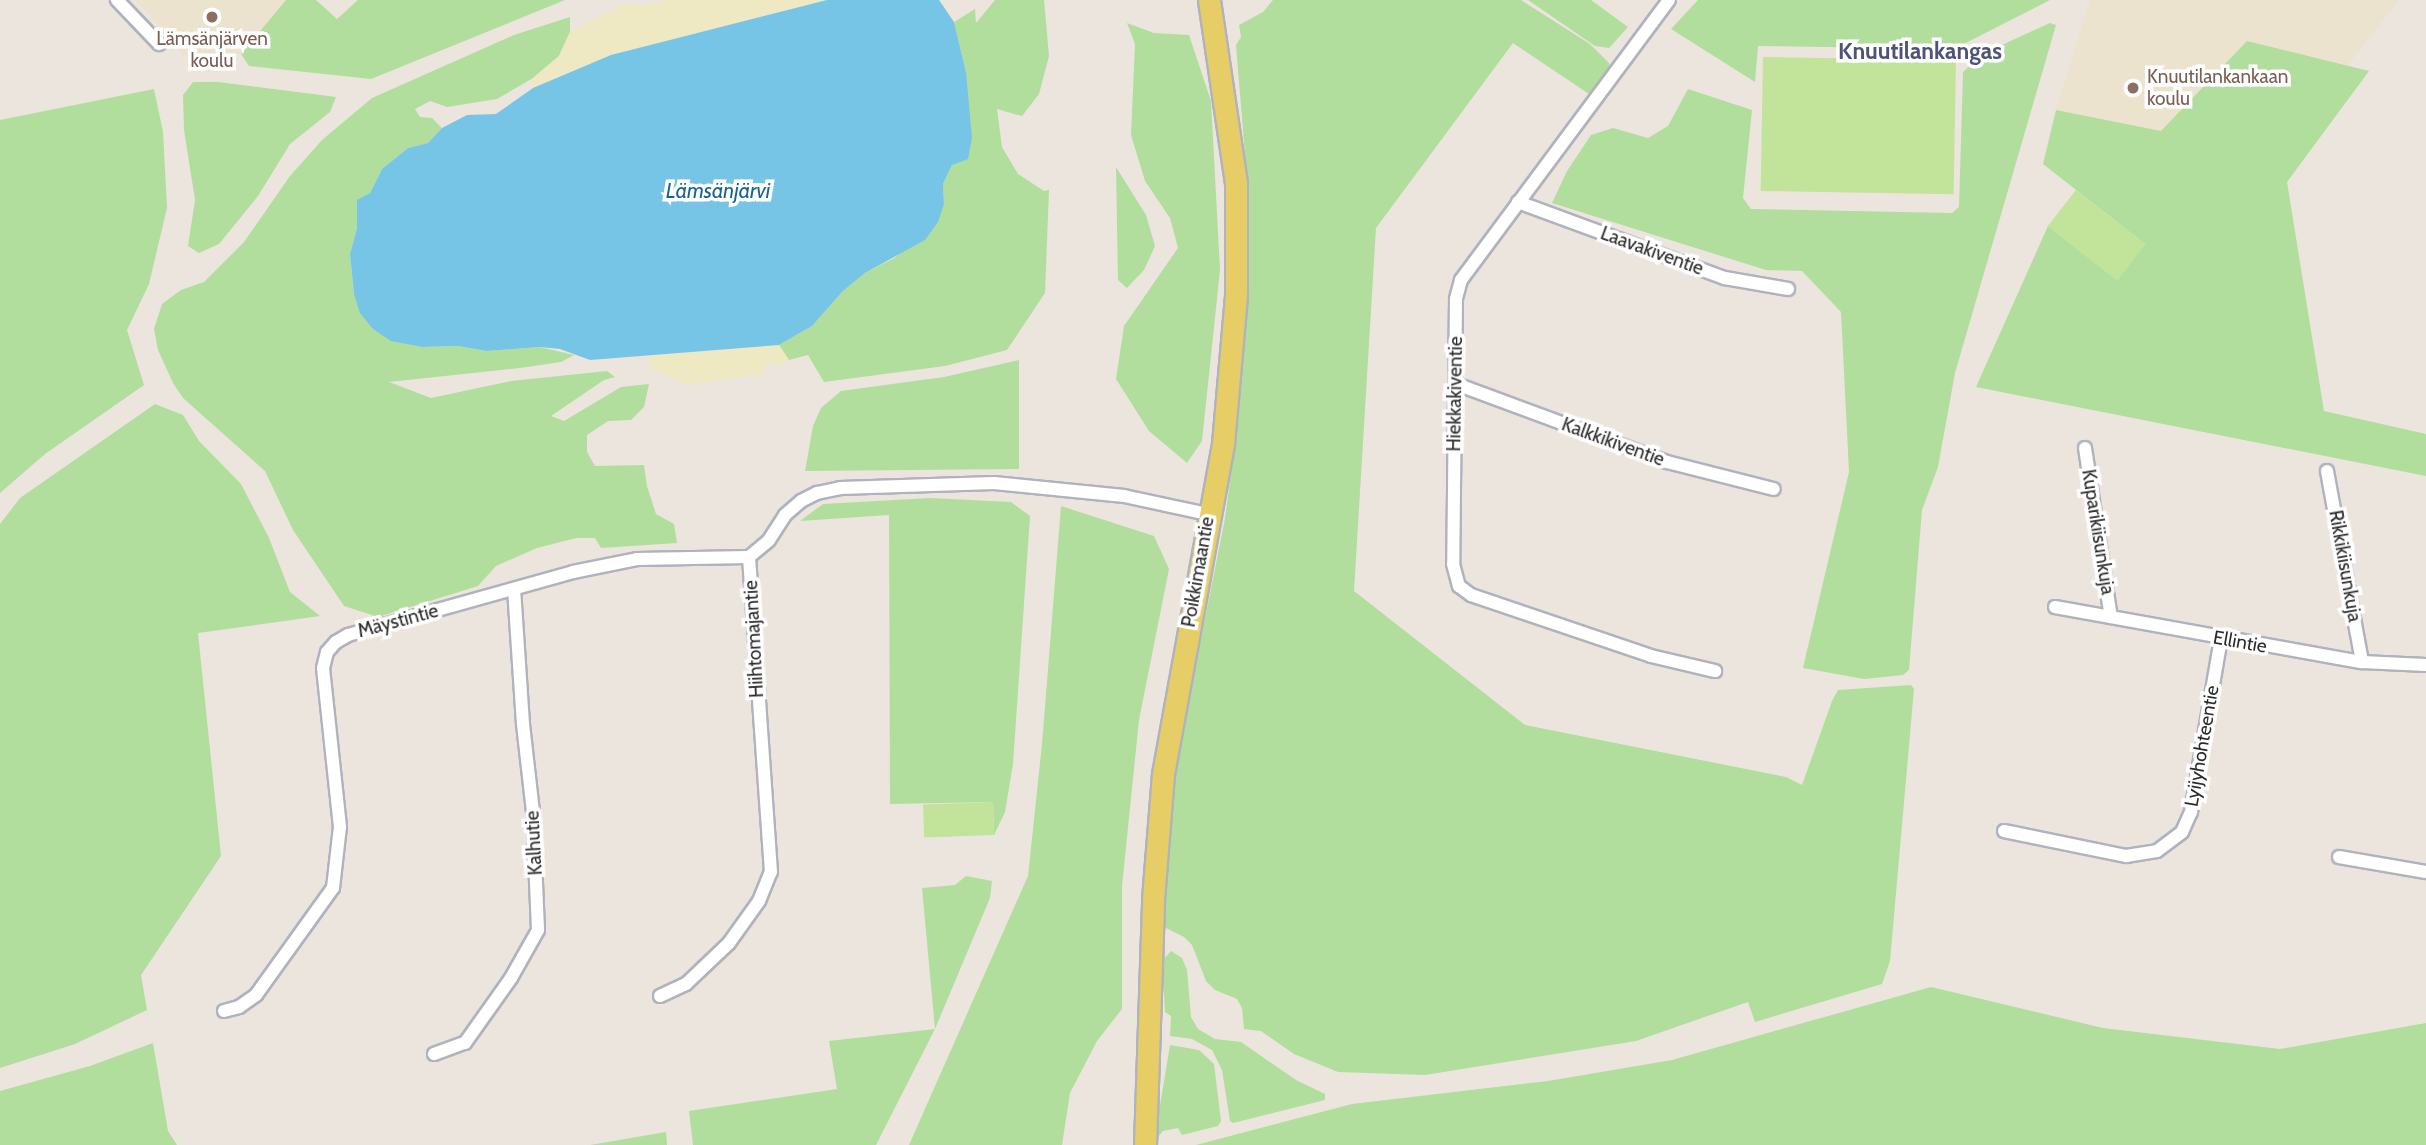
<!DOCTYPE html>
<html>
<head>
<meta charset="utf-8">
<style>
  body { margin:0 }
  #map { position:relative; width:2426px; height:1145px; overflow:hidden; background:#ebe5dd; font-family:Cabin,sans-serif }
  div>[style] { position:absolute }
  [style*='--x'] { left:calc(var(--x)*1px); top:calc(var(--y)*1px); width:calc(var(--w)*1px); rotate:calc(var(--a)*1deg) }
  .education>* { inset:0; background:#ebe3cd }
  .green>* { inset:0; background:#b1de9d }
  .sand>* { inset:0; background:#eee9c2 }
  .pitch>* { inset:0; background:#c2e49a; transform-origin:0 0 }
  .water>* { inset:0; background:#77c5e6 }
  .roads { filter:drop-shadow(2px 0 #b0b3bd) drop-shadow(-2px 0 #b0b3bd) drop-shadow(0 2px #b0b3bd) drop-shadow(0 -2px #b0b3bd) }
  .minor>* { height:12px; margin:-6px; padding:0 6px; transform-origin:6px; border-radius:6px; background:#fff }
  .primary>* { height:21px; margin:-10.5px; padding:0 10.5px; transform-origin:10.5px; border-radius:10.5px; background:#e7cd66 }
  .dots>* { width:19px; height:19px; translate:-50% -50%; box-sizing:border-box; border:4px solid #fff; border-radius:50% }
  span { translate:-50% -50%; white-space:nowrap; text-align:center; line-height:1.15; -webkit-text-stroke:7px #fff; paint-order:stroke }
  .education-label { font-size:19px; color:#785e54 }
  .left { translate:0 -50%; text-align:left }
  .street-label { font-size:19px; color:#2a2a2a }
  .water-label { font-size:21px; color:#176391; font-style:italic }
  .quarter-label { font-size:23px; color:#4e5477; font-weight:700 }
</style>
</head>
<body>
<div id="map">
  <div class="education">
    <div style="clip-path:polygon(134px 0,286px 0,241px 54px,184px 57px,169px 34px)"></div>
    <div style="clip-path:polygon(2090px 0,2399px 0,2348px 65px,2247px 41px,2161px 132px,2056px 110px)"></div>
  </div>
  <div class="green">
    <div style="clip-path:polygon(286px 0,316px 0,337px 19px,358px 0,565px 0,371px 79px,249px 66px,241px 54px)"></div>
    <div style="clip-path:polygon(995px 0,1044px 0,1049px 56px,1039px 94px,1022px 116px,997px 109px,1002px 147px,1018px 174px,1044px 191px,1049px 190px,1045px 293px,1007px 350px,945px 366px,824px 382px,808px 355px,789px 360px,779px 345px,812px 326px,843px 291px,865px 273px,896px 257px,944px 204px,943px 184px,952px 165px,966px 72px,954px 22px,975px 9px,976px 23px)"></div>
    <div style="clip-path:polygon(1273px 0,1521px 0,1590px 44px,1609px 63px,1610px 68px,1589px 94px,1513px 43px,1376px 228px,1354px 591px,1525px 725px,1786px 777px,1802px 785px,1832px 701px,1838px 690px,1911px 685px,1914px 689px,1890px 961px,1882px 984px,1755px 1022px,1748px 1002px,1636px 1041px,1425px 1075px,1338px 1072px,1294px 1054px,1261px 1031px,1244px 1029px,1242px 1008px,1237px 999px,1215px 990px,1206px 981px,1192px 945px,1184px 937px,1166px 928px,1163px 921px,1174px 775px,1225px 518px,1235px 444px,1247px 292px,1247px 179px,1236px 45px,1241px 37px,1239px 25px,1263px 12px)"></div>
    <div style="clip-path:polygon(1528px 0,1591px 0,1628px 27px,1609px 48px,1595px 46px)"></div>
    <div style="clip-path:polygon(1698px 0,2050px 0,1954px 49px,1758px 46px,1755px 82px,1671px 29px)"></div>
    <div style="clip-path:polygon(570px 17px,570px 32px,559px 56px,533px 78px,497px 99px,447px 107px,430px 101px,415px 109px,420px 117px,432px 118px,442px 128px,428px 143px,408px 148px,382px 169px,370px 193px,357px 201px,357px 228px,350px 254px,354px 294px,423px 347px,458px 346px,487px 351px,540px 347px,574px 355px,561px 362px,520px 368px,389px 382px,431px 398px,511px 381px,607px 371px,615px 377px,604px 380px,551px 416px,564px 421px,621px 387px,649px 384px,644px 407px,631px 420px,608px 421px,587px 435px,587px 452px,595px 466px,644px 465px,647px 486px,656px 514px,674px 524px,677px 543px,601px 548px,595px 538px,576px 538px,537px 548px,496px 566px,478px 586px,378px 617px,344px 606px,293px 530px,265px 471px,183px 398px,173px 383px,158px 350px,154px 329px,162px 304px,181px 290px,204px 282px,244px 242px,290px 176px,322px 140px,372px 98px,514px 35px)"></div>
    <div style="clip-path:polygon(1127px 23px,1154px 33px,1189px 35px,1211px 101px,1220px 270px,1202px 441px,1187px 463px,1149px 431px,1116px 379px,1124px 326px,1178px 248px,1170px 218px,1145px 181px,1131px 135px,1135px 44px)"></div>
    <div style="clip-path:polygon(2050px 23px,2056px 25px,1955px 373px,1938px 467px,1922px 510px,1909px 670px,1903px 675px,1864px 679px,1803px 668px,1849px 472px,1841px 312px,1802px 271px,1766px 270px,1552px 203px,1567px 171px,1591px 135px,1613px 128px,1648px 138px,1668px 126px,1688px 89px,1752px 110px,1743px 198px,1751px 209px,1952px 213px,1959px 207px,1963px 72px,1982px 54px)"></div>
    <div style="clip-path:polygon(2247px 41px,2369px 71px,2287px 182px,2324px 411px,2426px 434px,2426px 476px,1976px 387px,2048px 226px,2117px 280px,2145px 244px,2043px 164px,2056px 110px,2161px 131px)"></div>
    <div style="clip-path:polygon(193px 82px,218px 82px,336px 97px,330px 112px,290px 144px,258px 196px,219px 244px,199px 253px,188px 246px,195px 200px,184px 130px,183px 95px)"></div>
    <div style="clip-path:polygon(154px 89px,163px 132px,167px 208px,149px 284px,127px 330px,144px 385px,45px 454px,0 493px,0 120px)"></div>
    <div style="clip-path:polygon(1116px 167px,1146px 215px,1155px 246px,1144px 270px,1127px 288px,1118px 280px)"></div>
    <div style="clip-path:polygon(1019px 360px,1019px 469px,805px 471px,813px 426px,821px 408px,841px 391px,944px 377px)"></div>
    <div style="clip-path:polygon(155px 404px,183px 415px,199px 441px,241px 484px,269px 538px,290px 592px,320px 616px,198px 633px,221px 856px,141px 975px,147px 1010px,75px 1044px,0 1068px,0 524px,20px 498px)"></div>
    <div style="clip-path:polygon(930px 498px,1011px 502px,1030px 516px,1013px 764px,1005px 812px,994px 835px,993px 802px,890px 804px,889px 515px,800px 521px,823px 504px)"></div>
    <div style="clip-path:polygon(1061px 506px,1154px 536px,1169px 569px,1139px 720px,1122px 886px,1122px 1009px,1097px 1041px,1070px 1093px,1062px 1145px,909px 1145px,1028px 876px,1042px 744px)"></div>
    <div style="clip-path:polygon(966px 876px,992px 881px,990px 898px,935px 1029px,876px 1145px,693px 1145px,689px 1111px,837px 1089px,829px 1041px,935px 1029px,922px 888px,955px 885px)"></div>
    <div style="clip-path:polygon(1171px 951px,1182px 958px,1187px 970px,1191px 1017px,1198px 1029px,1215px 1039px,1241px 1042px,1296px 1080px,1325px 1094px,1325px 1100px,1233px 1123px,1230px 1121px,1222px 1070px,1212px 1050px,1192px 1039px,1170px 1036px,1171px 1016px,1165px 1012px,1162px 961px)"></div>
    <div style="clip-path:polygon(1931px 987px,2103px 1028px,2280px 1049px,2426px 1023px,2426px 1145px,1196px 1145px,1352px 1104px,1548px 1081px,1672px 1060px)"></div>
    <div style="clip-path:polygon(153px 1043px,168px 1131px,177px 1145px,0 1145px,0 1091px,90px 1066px)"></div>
    <div style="clip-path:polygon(1170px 1045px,1199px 1050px,1214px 1064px,1221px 1121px,1218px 1126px,1182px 1135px,1178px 1128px,1163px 1131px,1154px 1142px)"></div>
    <div style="clip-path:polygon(666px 1132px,667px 1145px,590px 1145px)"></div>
  </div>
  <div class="sand">
    <div style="clip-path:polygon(666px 0,827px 0,611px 55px,533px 88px,533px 78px,559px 56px,570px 32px,624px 4px,644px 6px)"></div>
    <div style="clip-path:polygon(779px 345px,789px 360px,780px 365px,768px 362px,763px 374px,685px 385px,650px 368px,649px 356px)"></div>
  </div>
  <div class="pitch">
    <div style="left:1763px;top:57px;width:193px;height:134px;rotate:1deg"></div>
    <div style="left:2076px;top:190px;width:88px;height:46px;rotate:38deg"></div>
    <div style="left:993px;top:802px;width:33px;height:70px;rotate:88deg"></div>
  </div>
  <div class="water">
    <div style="clip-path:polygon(827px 0,939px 0,954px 22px,966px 72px,972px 138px,968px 159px,952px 165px,943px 184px,944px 204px,938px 222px,925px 240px,865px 273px,843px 291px,812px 326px,779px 345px,590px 360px,560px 349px,540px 347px,487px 351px,458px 346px,423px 347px,391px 341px,373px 329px,360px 313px,354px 294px,350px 254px,357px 228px,357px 200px,370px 193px,382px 169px,408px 148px,428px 143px,442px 128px,467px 115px,496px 114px,533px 88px,611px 55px)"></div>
  </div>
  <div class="roads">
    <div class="minor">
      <div style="--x:117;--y:0;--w:61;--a:46.3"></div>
      <div style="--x:1669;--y:0;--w:349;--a:126.6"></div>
      <div style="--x:1461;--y:280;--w:20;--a:105"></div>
      <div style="--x:1456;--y:299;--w:265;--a:90.6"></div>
      <div style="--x:1453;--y:564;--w:23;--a:75"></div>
      <div style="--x:1459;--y:586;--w:15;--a:37"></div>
      <div style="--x:1471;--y:595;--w:190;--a:18.7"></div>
      <div style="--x:1651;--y:656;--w:66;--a:13.2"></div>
      <div style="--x:1518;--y:202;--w:221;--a:20.2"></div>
      <div style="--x:1725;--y:278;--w:64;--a:9.9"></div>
      <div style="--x:1456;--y:384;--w:225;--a:20.3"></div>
      <div style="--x:1667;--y:462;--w:110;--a:14.2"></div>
      <div style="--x:2085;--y:448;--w:171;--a:81.3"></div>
      <div style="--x:2327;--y:471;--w:194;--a:79.6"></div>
      <div style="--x:2055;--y:607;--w:312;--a:10.2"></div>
      <div style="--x:2362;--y:662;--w:64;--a:2.7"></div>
      <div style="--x:2004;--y:831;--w:125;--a:11.6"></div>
      <div style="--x:2126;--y:856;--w:31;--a:-9"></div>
      <div style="--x:2157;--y:851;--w:31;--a:-37"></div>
      <div style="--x:2182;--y:832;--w:22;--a:-66"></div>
      <div style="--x:2191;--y:812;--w:176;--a:-80.2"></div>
      <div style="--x:2339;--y:857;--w:88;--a:9.8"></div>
      <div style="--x:660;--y:996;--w:29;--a:-25"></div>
      <div style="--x:686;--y:984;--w:59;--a:-43.6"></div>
      <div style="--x:729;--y:943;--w:52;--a:-54.5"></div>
      <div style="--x:759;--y:901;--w:31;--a:-68"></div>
      <div style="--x:771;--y:872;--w:316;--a:-94"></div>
      <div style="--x:749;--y:557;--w:26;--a:-40"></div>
      <div style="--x:769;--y:540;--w:30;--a:-57"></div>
      <div style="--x:785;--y:515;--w:21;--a:-41"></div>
      <div style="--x:801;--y:501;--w:18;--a:-27"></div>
      <div style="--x:817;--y:493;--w:24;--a:-12"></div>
      <div style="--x:840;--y:488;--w:154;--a:-1.9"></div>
      <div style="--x:994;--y:483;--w:131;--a:5.7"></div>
      <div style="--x:1124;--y:496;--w:86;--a:12.1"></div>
      <div style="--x:224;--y:1011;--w:16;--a:-15"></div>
      <div style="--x:239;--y:1007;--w:21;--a:-35"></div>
      <div style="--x:256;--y:995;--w:132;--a:-54.3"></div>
      <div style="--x:333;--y:888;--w:61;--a:-83.5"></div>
      <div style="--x:340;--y:827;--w:160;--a:-96.1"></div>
      <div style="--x:323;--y:668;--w:16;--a:-76"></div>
      <div style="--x:327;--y:652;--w:13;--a:-48"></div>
      <div style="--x:336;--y:642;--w:14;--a:-30"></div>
      <div style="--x:348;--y:635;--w:234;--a:-15.6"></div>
      <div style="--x:573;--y:572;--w:65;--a:-11.5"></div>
      <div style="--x:637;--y:559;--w:112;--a:-1"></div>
      <div style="--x:434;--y:1054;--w:33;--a:-20"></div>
      <div style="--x:465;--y:1043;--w:80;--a:-54.7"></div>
      <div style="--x:511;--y:978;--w:55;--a:-60.6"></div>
      <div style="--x:538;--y:930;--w:118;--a:-92.4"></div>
      <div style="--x:533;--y:812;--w:89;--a:-96.5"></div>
      <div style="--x:523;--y:724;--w:134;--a:-93.8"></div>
    </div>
    <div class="primary">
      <div style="--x:1145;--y:1145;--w:246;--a:-88.1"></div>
      <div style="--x:1153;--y:899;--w:125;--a:-85.4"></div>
      <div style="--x:1163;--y:774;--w:335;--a:-79.7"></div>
      <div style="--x:1223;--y:444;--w:151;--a:-85"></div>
      <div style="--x:1236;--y:294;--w:111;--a:-90"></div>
      <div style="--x:1236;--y:183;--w:185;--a:-98.4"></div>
    </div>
  </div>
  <div class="dots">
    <div style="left:212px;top:17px;background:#8d6e63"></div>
    <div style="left:2133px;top:88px;background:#8d6e63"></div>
  </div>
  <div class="education-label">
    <span style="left:212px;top:50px">Lämsänjärven<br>koulu</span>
    <span class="left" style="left:2147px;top:88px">Knuutilankankaan<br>koulu</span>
  </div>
  <div class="street-label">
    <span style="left:1652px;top:251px;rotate:20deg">Laavakiventie</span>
    <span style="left:1455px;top:394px;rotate:-89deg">Hiekkakiventie</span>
    <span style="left:1613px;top:442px;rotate:20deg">Kalkkikiventie</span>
    <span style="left:2098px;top:532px;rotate:81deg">Kuparikiisunkuja</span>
    <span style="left:2345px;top:566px;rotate:80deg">Rikkikiisunkuja</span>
    <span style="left:1198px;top:572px;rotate:-80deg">Poikkimaantie</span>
    <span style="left:398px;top:621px;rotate:-15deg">Mäystintie</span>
    <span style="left:754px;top:639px;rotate:-93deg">Hiihtomajantie</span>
    <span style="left:2240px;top:642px;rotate:10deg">Ellintie</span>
    <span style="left:2202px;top:746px;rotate:-80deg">Lyijyhohteentie</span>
    <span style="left:534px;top:843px;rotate:-93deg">Kalhutie</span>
  </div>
  <div class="water-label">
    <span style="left:718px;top:191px">Lämsänjärvi</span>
  </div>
  <div class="quarter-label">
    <span style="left:1920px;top:51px">Knuutilankangas</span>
  </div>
</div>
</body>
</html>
